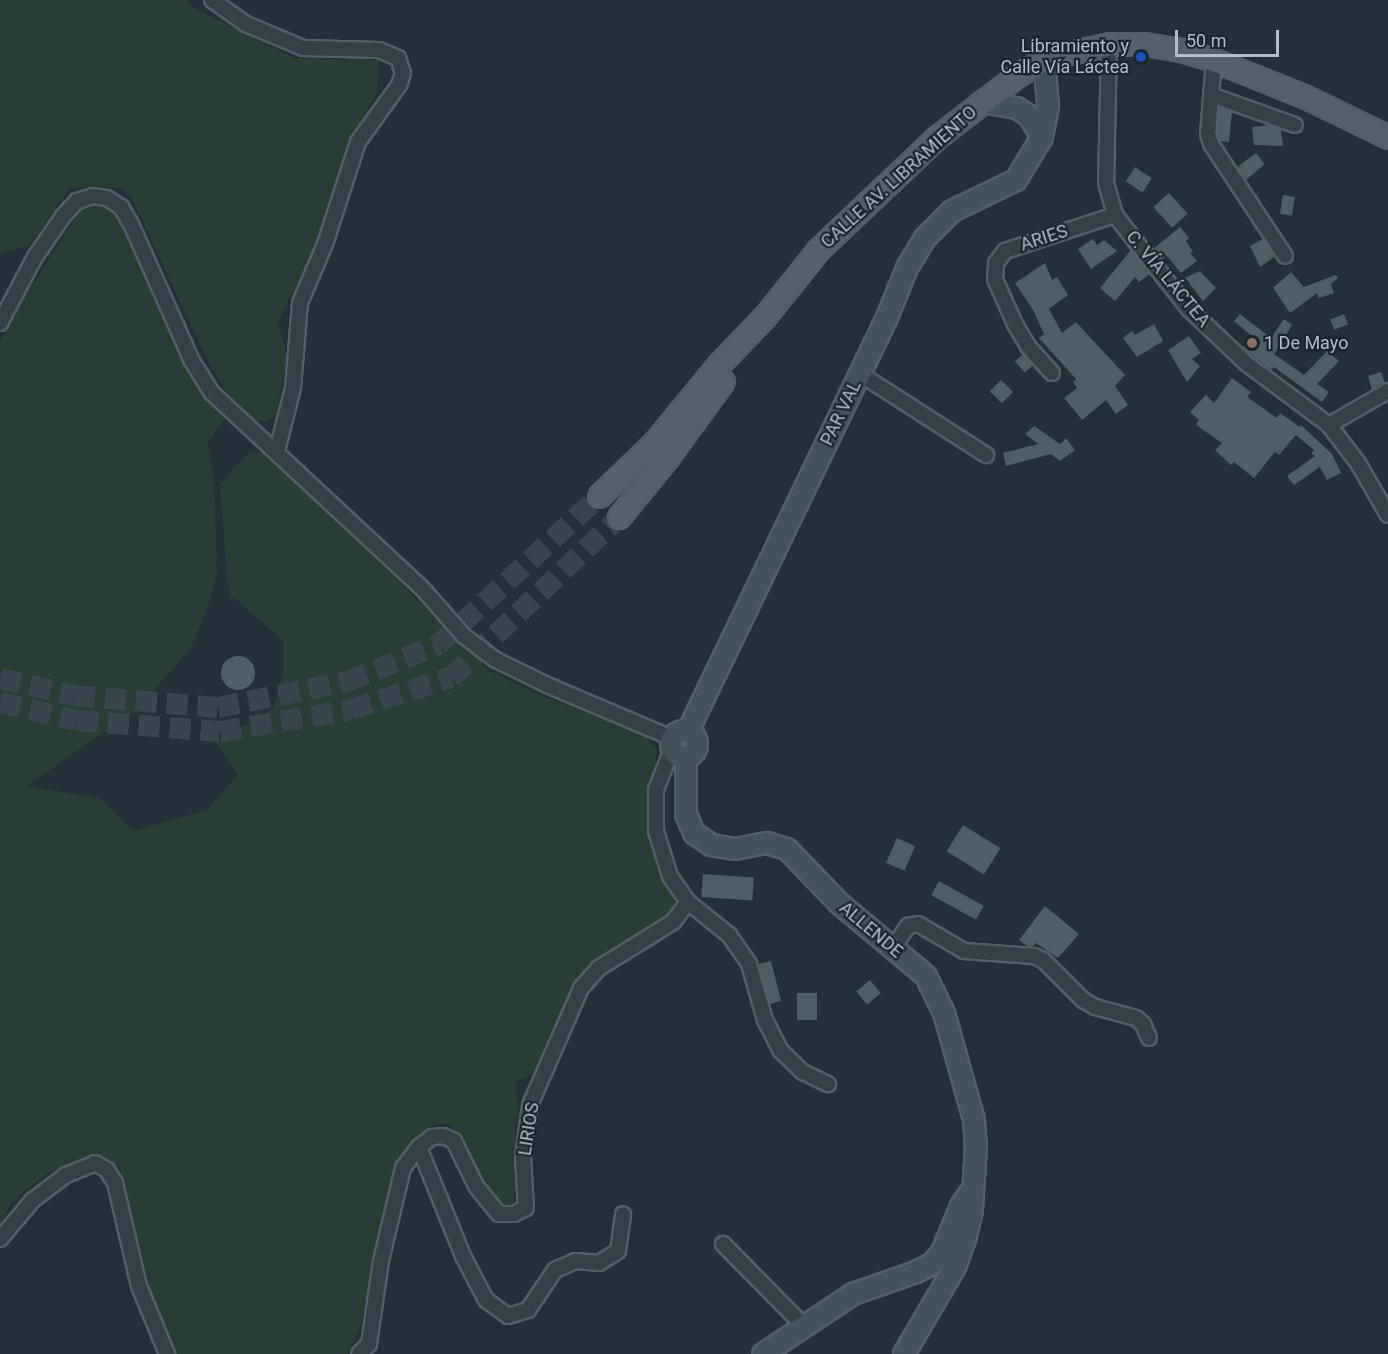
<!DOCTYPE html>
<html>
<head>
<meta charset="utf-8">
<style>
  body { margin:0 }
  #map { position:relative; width:1388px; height:1354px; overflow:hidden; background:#213137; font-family:Roboto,sans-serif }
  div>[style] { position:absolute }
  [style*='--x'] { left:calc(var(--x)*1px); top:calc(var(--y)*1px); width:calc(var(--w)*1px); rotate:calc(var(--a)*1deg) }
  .green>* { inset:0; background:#273e37 }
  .building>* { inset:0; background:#4c5e66; transform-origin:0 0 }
  .round { border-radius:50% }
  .primary-tunnel>* { height:21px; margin-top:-10.5px; transform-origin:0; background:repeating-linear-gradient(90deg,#36464c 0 21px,transparent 0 31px) }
  .roads { filter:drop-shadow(2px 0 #526065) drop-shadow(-2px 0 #526065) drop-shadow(0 2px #526065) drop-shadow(0 -2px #526065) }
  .street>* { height:14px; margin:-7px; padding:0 7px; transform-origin:7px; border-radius:7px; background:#344247 }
  .secondary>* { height:20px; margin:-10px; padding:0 10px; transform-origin:10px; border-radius:10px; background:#42535a }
  .secondary>.ring { margin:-10px; padding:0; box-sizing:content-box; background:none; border:20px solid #42535a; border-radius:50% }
  .primary>* { height:21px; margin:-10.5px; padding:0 10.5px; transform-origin:10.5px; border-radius:10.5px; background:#526268 }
  .dots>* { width:16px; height:16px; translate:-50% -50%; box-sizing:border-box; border:3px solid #1a272c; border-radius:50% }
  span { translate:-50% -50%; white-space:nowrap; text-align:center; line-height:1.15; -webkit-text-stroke:4.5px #1a272c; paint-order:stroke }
  .poi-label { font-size:18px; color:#afbdc4 }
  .right { translate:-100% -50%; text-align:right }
  .left { translate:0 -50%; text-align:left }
  .street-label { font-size:18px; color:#afbdc4 }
  .scale { position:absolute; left:1175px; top:30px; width:104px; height:27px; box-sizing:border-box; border:3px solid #afbdc4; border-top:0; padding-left:8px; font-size:18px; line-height:21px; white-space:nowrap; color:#afbdc4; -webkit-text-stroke:4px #1a272c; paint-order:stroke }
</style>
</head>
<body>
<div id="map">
  <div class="green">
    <div style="clip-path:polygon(0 0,186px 0,192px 7px,294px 58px,379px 60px,377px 92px,354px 136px,324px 232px,278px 322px,287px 358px,276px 416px,263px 422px,253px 419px,231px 399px,208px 361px,133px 201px,124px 189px,102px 186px,70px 188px,29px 246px,0 253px)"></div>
    <div style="clip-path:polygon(98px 202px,110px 208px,121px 226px,199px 389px,225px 418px,208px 443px,214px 483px,217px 574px,209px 603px,191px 648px,137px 710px,26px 786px,99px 798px,134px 831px,207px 810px,238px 774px,215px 742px,273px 709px,283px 677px,283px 640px,234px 598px,229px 599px,220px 484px,250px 451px,262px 453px,313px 497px,488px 670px,547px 698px,645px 735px,657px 750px,651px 813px,659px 862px,675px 897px,671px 916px,613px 949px,586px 968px,534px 1074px,515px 1082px,519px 1112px,515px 1128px,517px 1184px,514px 1203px,507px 1207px,489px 1193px,467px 1150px,451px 1125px,435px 1124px,409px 1145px,390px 1194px,361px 1324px,348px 1354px,174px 1354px,144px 1285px,120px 1169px,95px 1154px,48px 1173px,12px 1201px,0 1224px,0 341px,21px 302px,84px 205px)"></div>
  </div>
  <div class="building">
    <div style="clip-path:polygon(1219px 107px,1232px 112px,1229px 142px,1220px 141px,1217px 133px)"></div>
    <div style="clip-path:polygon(1270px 125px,1281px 130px,1283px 146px,1254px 145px,1252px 127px)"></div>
    <div style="clip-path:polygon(1256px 153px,1265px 164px,1246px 180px,1237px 167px)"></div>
    <div style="left:1135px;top:167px;width:20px;height:17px;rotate:33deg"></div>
    <div style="left:1169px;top:193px;width:28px;height:21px;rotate:48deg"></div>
    <div style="left:1283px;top:195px;width:12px;height:19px;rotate:9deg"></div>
    <div style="clip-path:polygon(1180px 227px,1189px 238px,1186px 241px,1193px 252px,1190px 253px,1197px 261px,1181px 273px,1167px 256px,1162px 260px,1153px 249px)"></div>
    <div style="clip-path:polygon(1093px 239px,1097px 245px,1104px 240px,1117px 251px,1091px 269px,1078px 249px)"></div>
    <div style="clip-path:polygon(1263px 239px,1275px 257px,1260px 267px,1250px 246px)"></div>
    <div style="clip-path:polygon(1131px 250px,1150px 274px,1139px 282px,1135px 277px,1115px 301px,1100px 288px)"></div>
    <div style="clip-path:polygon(1045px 263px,1052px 280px,1057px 277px,1068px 295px,1049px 309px,1062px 333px,1076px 322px,1125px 375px,1115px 386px,1128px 405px,1116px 414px,1106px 400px,1082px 420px,1064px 398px,1077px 388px,1073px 382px,1076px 379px,1039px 338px,1044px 334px,1033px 310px,1015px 283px)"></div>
    <div style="clip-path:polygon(1200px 271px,1216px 288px,1203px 301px,1185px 278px)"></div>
    <div style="clip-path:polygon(1291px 272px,1304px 287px,1336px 275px,1338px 278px,1331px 284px,1334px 293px,1319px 298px,1317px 293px,1290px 313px,1273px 288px)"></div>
    <div style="clip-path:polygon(1240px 314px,1271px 338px,1284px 319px,1292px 325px,1274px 354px,1304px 375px,1327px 351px,1339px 361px,1317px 384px,1329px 392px,1322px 402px,1274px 367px,1271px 370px,1243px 348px,1252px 336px,1234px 321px)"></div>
    <div style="left:1344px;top:314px;width:11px;height:15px;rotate:68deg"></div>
    <div style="clip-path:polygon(1154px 324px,1163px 341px,1137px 357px,1123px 338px,1132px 331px,1135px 335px)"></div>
    <div style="clip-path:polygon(1189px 336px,1201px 353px,1192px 359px,1200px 366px,1187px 382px,1168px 350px)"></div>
    <div style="left:1023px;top:354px;width:15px;height:11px;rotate:48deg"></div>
    <div style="clip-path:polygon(1381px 372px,1385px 383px,1372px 390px,1368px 376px)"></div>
    <div style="clip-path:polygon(1232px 378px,1251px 392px,1247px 397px,1277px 418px,1280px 413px,1300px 427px,1301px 425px,1332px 454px,1341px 473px,1327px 480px,1320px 467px,1294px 485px,1287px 476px,1315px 456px,1311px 453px,1314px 450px,1296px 435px,1279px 455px,1275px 452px,1254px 478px,1234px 462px,1231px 465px,1215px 450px,1222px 443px,1196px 425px,1199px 420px,1190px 412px,1206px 395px,1214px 403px)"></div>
    <div style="left:1001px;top:380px;width:17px;height:16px;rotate:45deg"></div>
    <div style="clip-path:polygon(1034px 426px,1060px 444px,1066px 438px,1075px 450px,1060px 461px,1051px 454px,1006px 466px,1003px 453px,1038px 444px,1025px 434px)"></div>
    <div class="round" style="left:221px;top:656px;width:34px;height:34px"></div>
    <div style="left:963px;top:825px;width:44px;height:31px;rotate:32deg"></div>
    <div style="left:897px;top:838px;width:20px;height:27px;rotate:24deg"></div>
    <div style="left:703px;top:874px;width:51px;height:23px;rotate:4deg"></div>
    <div style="left:939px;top:881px;width:51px;height:16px;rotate:29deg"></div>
    <div style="clip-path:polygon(1045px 906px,1079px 934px,1058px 958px,1036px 943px,1033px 947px,1027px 946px,1019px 940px)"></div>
    <div style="clip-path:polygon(771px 961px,781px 1001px,770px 1004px,758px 964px)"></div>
    <div style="left:870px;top:980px;width:17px;height:18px;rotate:50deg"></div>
    <div style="left:797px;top:993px;width:20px;height:27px"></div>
  </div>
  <div class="primary-tunnel">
    <div style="--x:0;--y:678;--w:76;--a:12.9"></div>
    <div style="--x:74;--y:695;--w:144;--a:4.8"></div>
    <div style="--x:218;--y:707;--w:132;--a:-11.4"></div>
    <div style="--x:347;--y:681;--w:99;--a:-21.9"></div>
    <div style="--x:439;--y:644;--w:218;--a:-42.8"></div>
    <div style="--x:0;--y:702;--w:79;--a:13.2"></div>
    <div style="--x:77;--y:720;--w:143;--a:4.4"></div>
    <div style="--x:220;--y:731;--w:133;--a:-9.5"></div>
    <div style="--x:351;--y:709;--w:105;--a:-17.7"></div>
    <div style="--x:451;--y:677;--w:232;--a:-43.6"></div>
  </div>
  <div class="roads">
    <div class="street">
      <div style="--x:212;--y:0;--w:42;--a:35.2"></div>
      <div style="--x:246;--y:24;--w:62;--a:22.8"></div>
      <div style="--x:303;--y:48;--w:76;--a:1.5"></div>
      <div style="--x:379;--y:50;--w:21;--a:23"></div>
      <div style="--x:398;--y:58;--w:16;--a:72"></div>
      <div style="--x:403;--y:73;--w:13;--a:108"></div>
      <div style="--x:399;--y:85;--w:70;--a:125.7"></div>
      <div style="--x:358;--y:142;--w:107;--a:107.9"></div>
      <div style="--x:325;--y:244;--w:64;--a:113"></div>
      <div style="--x:300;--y:303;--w:85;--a:94.7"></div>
      <div style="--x:293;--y:388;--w:65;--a:104.3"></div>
      <div style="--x:1109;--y:44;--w:139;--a:91.2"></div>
      <div style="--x:1106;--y:183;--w:33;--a:74"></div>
      <div style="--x:1115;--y:215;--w:120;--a:51.8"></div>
      <div style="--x:1189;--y:309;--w:80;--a:43.5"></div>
      <div style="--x:1247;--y:364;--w:102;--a:36.6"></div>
      <div style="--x:1329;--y:425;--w:48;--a:52.7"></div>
      <div style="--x:1358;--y:463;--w:60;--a:60"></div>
      <div style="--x:1214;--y:60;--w:74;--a:94.6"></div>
      <div style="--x:1208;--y:134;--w:10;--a:73"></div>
      <div style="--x:1211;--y:144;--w:134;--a:56.5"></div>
      <div style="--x:1211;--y:95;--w:89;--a:19.7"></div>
      <div style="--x:0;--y:323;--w:75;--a:-62.1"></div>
      <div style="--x:35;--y:257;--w:51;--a:-55.4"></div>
      <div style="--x:64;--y:215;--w:19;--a:-47"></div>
      <div style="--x:77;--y:201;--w:17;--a:-17"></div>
      <div style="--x:93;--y:196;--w:14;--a:8"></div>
      <div style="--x:107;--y:198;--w:17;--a:33"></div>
      <div style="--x:121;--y:207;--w:20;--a:60"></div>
      <div style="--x:131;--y:224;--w:150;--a:66"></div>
      <div style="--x:192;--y:361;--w:38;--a:58"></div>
      <div style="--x:212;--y:393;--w:285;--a:42.9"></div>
      <div style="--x:421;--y:587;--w:65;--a:48.7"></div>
      <div style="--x:464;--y:636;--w:40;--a:37"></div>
      <div style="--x:496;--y:660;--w:57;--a:26.1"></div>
      <div style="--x:547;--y:685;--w:136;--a:23"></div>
      <div style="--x:1052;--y:373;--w:36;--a:-132"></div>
      <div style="--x:1028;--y:346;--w:26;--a:-121"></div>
      <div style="--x:1015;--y:324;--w:49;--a:-114"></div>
      <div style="--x:995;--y:279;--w:16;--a:-86"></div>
      <div style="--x:996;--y:263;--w:15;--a:-53"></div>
      <div style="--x:1005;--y:251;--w:116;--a:-18.1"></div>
      <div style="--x:860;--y:374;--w:150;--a:32.7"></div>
      <div style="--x:1329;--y:425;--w:68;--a:-30"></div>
      <div style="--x:688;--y:902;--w:53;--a:38.8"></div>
      <div style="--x:729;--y:935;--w:35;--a:55"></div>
      <div style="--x:749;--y:964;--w:58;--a:74.1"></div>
      <div style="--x:765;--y:1020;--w:35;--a:63"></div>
      <div style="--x:781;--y:1051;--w:30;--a:44"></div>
      <div style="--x:803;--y:1072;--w:28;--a:26"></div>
      <div style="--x:893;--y:948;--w:27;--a:-56"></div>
      <div style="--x:908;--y:926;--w:10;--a:-11"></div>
      <div style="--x:918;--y:924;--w:53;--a:30.4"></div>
      <div style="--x:964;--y:951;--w:70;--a:4.1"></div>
      <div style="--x:1034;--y:956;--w:10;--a:24"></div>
      <div style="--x:1043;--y:960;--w:57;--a:45"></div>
      <div style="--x:1083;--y:1000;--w:14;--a:30"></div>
      <div style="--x:1095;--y:1007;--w:42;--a:15"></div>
      <div style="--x:1136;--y:1018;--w:9;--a:41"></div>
      <div style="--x:1143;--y:1024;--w:15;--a:67"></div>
      <div style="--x:419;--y:1147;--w:118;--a:68"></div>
      <div style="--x:463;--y:1256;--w:50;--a:62.4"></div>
      <div style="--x:486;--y:1300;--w:27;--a:36"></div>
      <div style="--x:508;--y:1316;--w:21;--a:-17"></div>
      <div style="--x:528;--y:1310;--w:48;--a:-56"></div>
      <div style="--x:555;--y:1270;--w:22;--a:-24"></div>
      <div style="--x:575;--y:1261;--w:24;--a:5"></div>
      <div style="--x:599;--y:1263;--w:22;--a:-32"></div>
      <div style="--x:618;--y:1251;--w:37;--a:-82"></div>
      <div style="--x:0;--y:1239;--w:51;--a:-49.8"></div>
      <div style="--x:33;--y:1200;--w:41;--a:-37.1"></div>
      <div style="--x:66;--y:1175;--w:31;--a:-22"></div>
      <div style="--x:95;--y:1163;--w:14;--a:30"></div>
      <div style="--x:107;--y:1170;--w:15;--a:58"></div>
      <div style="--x:115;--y:1183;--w:106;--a:76.9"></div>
      <div style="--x:139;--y:1286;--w:74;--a:67.6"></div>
      <div style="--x:723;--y:1244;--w:114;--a:45.4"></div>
      <div style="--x:359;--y:1354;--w:14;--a:-45"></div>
      <div style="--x:369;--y:1344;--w:84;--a:-81.8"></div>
      <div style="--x:381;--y:1261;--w:96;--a:-76.7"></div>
      <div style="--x:403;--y:1168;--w:26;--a:-53"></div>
      <div style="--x:419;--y:1147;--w:16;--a:-38"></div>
      <div style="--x:432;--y:1137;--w:11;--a:-5"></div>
      <div style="--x:443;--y:1136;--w:12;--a:24"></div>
      <div style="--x:454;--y:1141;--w:50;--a:63.9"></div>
      <div style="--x:476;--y:1186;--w:36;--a:51"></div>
      <div style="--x:499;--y:1214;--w:15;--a:0"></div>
      <div style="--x:514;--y:1214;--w:13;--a:-27"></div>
      <div style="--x:526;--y:1208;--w:51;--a:-93.4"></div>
      <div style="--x:523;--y:1157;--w:52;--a:-82.3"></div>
      <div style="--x:530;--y:1105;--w:128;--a:-66.4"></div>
      <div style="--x:581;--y:988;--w:27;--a:-48"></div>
      <div style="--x:599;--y:968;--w:87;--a:-31.9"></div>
      <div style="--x:673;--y:922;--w:25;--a:-53"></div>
      <div style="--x:688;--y:902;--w:32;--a:-125"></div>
      <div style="--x:670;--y:876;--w:47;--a:-107.3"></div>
      <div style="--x:656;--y:831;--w:41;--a:-90"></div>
      <div style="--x:656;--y:790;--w:44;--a:-68.7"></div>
    </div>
    <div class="secondary">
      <div style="--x:982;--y:102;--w:36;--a:10"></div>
      <div style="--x:1017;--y:108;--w:14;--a:34"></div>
      <div style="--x:1029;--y:116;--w:25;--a:58"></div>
      <div style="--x:688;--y:731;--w:456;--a:-64.3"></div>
      <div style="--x:886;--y:320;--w:56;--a:-68"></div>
      <div style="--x:907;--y:268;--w:35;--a:-59"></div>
      <div style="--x:925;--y:238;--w:38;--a:-45"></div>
      <div style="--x:952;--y:211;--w:71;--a:-25.8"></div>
      <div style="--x:1016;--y:180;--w:50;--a:-58.8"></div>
      <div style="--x:1042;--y:137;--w:33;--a:-79"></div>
      <div style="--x:1048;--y:105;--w:46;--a:-95"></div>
      <div class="ring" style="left:671px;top:731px;width:6px;height:6px"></div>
      <div style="--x:686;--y:757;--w:57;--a:90"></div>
      <div style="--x:686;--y:814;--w:21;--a:67"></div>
      <div style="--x:694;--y:833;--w:21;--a:35"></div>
      <div style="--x:711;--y:845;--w:24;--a:9"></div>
      <div style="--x:735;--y:849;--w:33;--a:-11"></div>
      <div style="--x:767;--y:843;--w:21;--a:17"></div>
      <div style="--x:787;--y:849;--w:76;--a:46.1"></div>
      <div style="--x:840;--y:904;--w:112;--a:39.9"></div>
      <div style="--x:926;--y:976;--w:41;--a:64.1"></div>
      <div style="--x:944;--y:1013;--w:111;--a:74.3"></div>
      <div style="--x:974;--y:1120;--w:26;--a:86"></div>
      <div style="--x:976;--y:1146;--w:64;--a:93.6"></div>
      <div style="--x:972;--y:1210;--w:28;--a:103"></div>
      <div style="--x:966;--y:1237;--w:32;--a:110"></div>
      <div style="--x:955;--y:1267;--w:101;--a:120.4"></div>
      <div style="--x:763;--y:1354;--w:108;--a:-33.7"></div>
      <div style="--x:853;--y:1294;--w:67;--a:-19.2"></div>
      <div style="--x:916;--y:1272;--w:18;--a:-27"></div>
      <div style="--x:932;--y:1264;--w:16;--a:-50"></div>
      <div style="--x:942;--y:1252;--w:50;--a:-67.6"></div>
      <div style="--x:961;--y:1206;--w:14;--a:-56"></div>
    </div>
    <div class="primary">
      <div style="--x:599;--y:496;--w:78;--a:-44"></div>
      <div style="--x:655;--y:442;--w:102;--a:-50.6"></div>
      <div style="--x:720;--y:363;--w:66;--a:-46.2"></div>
      <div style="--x:766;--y:315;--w:83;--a:-51.3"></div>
      <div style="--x:818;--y:250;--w:163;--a:-43.5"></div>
      <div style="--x:936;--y:138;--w:100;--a:-37.7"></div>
      <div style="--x:1015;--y:77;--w:34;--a:-32"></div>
      <div style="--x:1044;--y:59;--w:67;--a:-13"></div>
      <div style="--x:1109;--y:44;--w:35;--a:0"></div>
      <div style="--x:1144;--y:44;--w:37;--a:9"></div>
      <div style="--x:1181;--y:50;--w:34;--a:17"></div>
      <div style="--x:1214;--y:60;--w:99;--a:21.9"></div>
      <div style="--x:1306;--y:97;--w:91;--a:26"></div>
      <div style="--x:619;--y:517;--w:76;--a:-50.9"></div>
      <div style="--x:667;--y:458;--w:95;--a:-54"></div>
    </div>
  </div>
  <div class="dots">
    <div style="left:1141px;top:57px;background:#1a4fb4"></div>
    <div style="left:1252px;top:343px;background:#8d6e63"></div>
  </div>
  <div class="poi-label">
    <span class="right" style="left:1129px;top:57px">Libramiento y<br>Calle Vía Láctea</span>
    <span class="left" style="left:1264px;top:343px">1 De Mayo</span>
  </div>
  <div class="street-label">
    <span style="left:899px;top:177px;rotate:-42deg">CALLE AV. LIBRAMIENTO</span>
    <span style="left:1044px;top:238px;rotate:-18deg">ARIES</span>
    <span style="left:1168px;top:279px;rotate:50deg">C. VÍA LÁCTEA</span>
    <span style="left:841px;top:413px;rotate:-64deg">PAR VAL</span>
    <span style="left:871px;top:930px;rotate:40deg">ALLENDE</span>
    <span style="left:529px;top:1129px;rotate:-81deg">LIRIOS</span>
  </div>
  <div class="scale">50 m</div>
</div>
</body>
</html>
